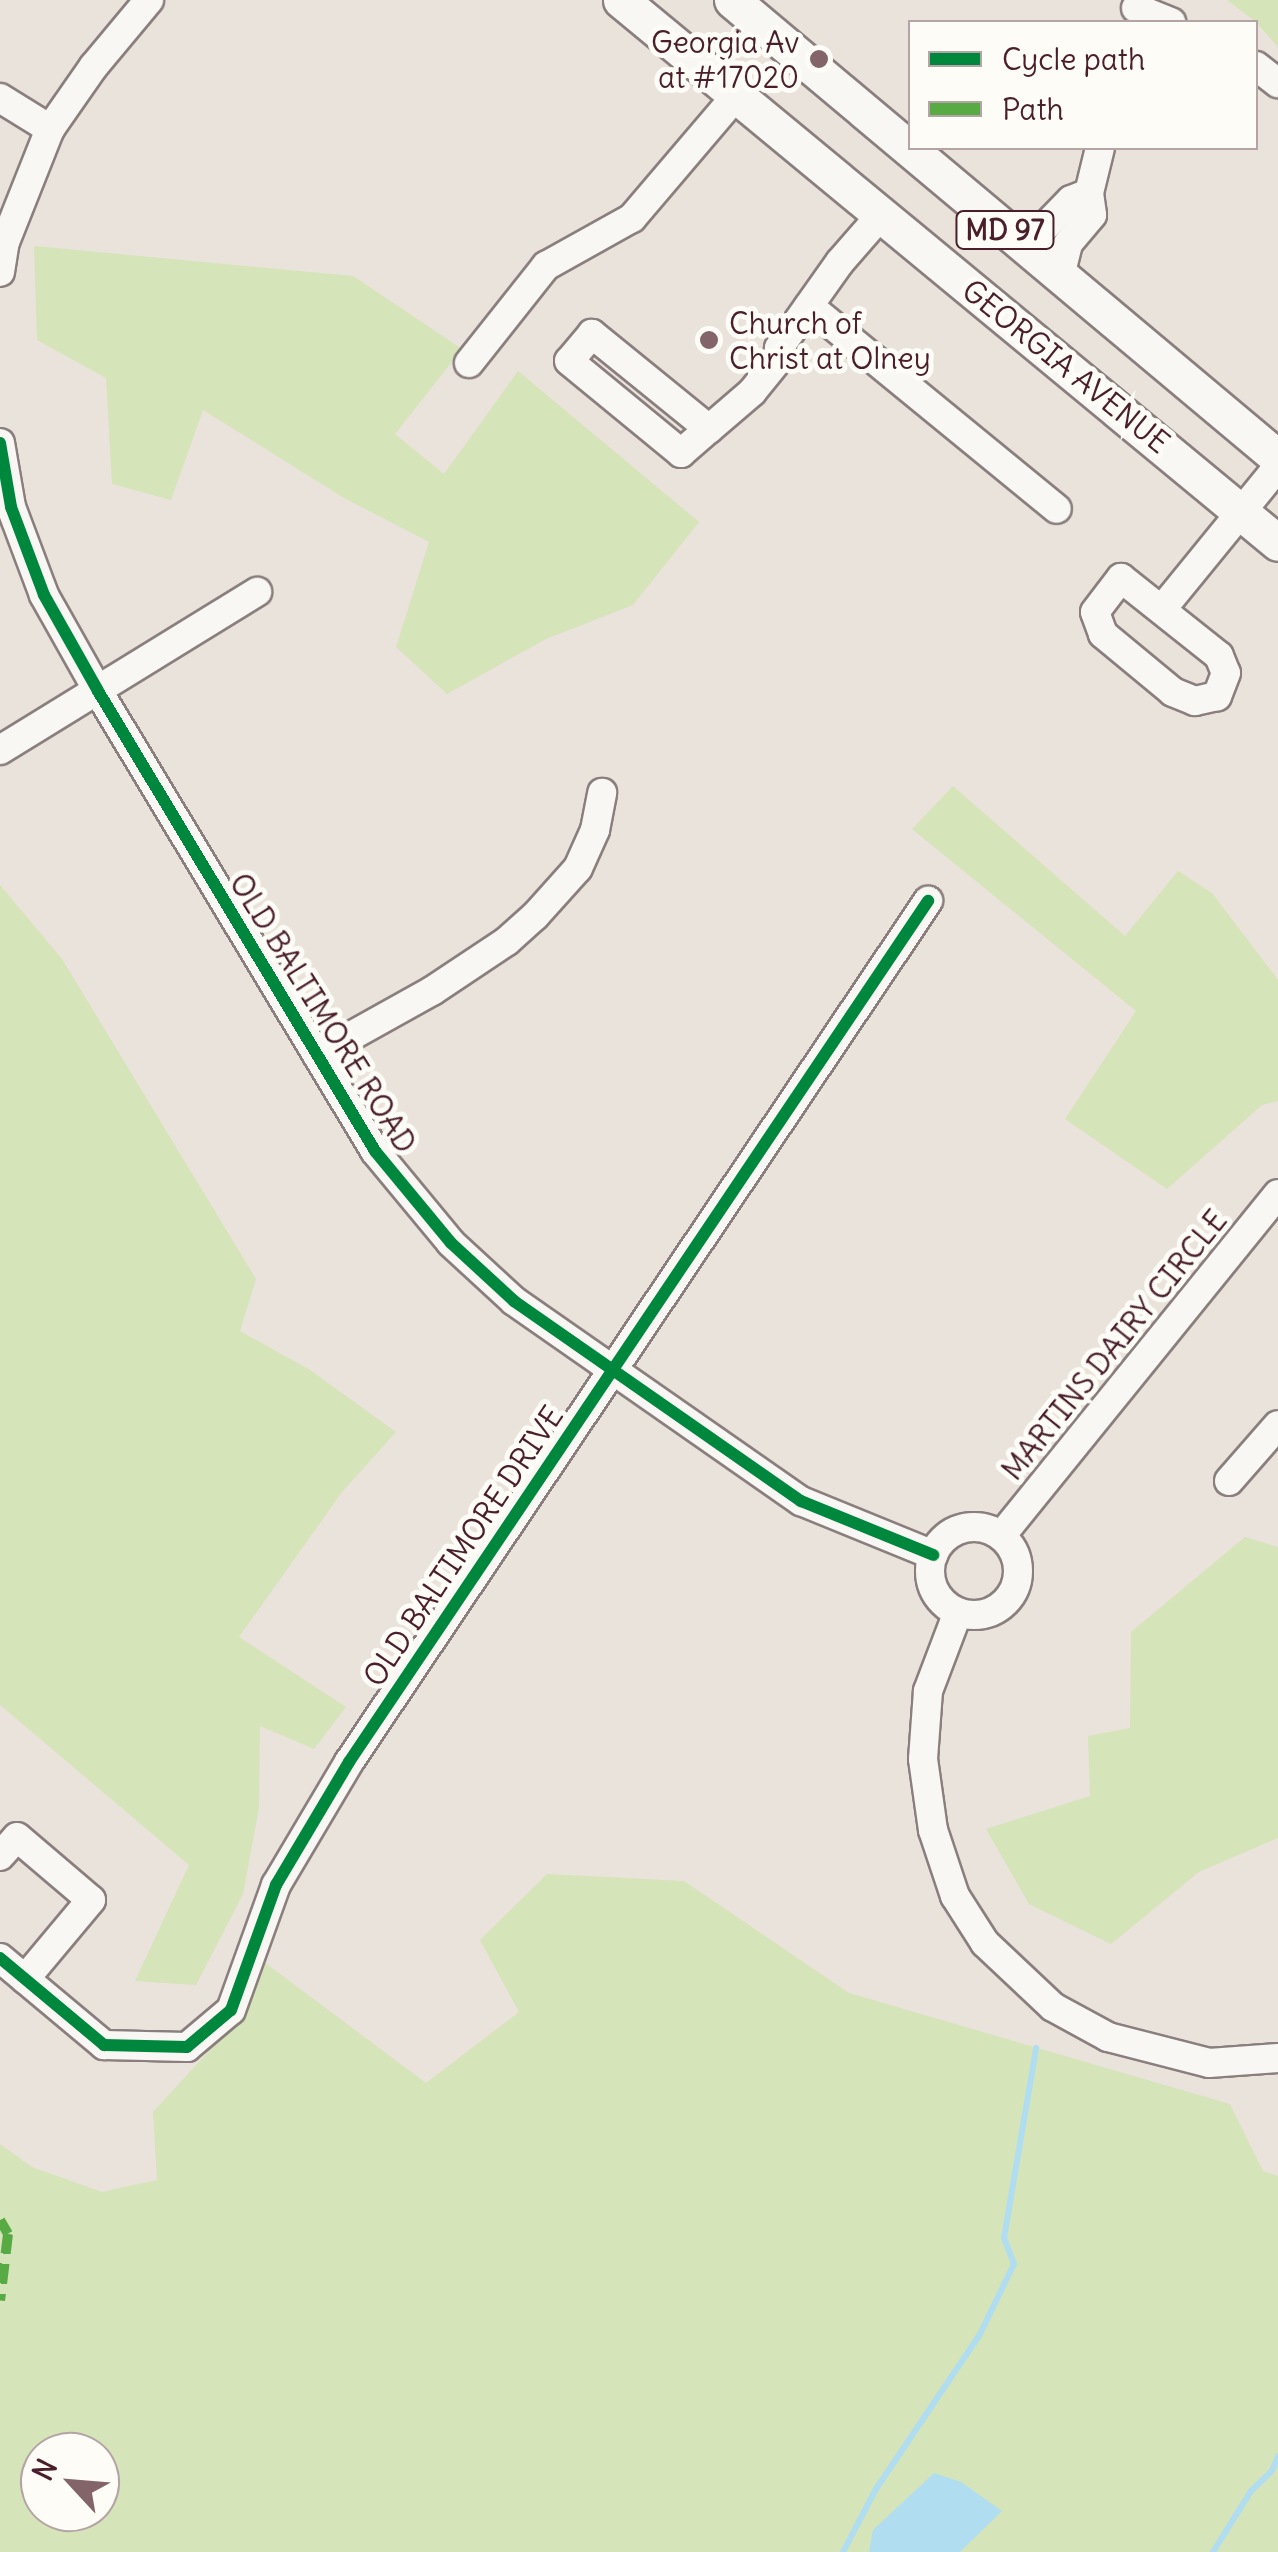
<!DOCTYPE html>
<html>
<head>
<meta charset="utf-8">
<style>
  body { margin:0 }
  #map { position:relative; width:1278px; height:2552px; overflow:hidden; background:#eae3db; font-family:Delius,sans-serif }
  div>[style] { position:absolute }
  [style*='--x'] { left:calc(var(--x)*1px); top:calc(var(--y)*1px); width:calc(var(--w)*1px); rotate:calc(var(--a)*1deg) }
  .green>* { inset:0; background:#d5e4b9 }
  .water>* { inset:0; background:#b1ddf1 }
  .stream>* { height:6px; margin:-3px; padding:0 3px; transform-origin:3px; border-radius:3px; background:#b1ddf1 }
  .roads { filter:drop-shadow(2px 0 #8a7f7e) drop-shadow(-2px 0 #8a7f7e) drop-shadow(0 2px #8a7f7e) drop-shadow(0 -2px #8a7f7e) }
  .minor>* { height:28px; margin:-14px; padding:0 14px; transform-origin:14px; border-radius:14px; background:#f8f7f4 }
  .minor>.ring { margin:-14px; padding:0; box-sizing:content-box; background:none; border:28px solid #f8f7f4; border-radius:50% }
  .major>* { height:35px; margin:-17.5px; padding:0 17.5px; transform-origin:17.5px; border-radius:17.5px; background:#f8f7f4 }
  .quiet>* { height:10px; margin-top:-5px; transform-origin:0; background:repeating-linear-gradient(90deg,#57aa44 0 20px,transparent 0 30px) }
  .cycleway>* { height:12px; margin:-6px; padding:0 6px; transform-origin:6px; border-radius:6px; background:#00873e }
  .dots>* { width:28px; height:28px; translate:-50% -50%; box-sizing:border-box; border:5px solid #fdfcf7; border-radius:50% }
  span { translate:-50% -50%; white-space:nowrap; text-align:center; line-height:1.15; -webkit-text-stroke:10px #fdfcf7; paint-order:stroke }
  .shield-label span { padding:2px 8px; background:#fdfcf7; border:2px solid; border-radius:8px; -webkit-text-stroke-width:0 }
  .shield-label { font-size:28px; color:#4a1f2b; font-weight:700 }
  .poi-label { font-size:30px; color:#4a1f2b }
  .right { translate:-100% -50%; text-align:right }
  .left { translate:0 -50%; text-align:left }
  .street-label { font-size:30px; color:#4a1f2b }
  .legend { position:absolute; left:908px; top:20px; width:350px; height:130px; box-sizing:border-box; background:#fdfcf7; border:2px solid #b5a4a5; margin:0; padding:12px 18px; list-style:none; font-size:30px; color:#4a1f2b }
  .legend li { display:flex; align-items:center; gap:20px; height:50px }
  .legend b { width:50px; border:2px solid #b5a4a5 }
  .north { position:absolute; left:20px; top:2432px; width:100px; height:100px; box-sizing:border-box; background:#fdfcf7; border:2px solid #b5a4a5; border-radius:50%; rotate:296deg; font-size:28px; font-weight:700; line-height:40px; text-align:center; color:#4a1f2b }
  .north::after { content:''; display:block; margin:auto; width:35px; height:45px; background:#826469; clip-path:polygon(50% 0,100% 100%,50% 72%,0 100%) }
</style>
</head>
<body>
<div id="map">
  <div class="green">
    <div style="clip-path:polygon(1227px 0,1278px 0,1278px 47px,1256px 22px)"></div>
    <div style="clip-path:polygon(34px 246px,353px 276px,462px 349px,395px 434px,444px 474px,518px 371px,699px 522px,633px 605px,546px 639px,447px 694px,396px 647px,429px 542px,344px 498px,203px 410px,171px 500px,112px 484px,106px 378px,37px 340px)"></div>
    <div style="clip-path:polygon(953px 786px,1125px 936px,1178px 871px,1212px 893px,1278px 980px,1278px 1101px,1262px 1105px,1167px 1189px,1065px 1119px,1136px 1011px,912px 829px)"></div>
    <div style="clip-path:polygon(0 885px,62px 959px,256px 1279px,240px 1331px,310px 1370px,396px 1432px,342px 1492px,239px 1637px,346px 1707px,314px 1749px,260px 1726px,259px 1808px,243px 1894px,196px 1985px,135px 1981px,189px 1865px,0 1705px)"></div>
    <div style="clip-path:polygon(1245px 1537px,1278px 1547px,1278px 1838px,1199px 1872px,1111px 1944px,1029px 1904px,986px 1829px,1090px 1796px,1088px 1736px,1130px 1728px,1131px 1632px)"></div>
    <div style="clip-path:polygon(evenodd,547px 1874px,684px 1881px,849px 1993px,1230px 2104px,1263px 2171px,1278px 2176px,1278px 2552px,0 2552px,0 2144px,32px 2167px,102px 2192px,157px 2180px,153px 2112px,241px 2016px,252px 1953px,426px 2083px,519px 2012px,480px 1940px,547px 1874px,40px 2452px,100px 2452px,100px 2512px,40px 2512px,40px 2452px)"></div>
  </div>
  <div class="water">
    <div style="clip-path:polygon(934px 2473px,961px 2482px,1002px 2511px,960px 2552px,869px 2552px,873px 2530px)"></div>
  </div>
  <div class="stream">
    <div style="--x:843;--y:2552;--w:71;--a:-62.4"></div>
    <div style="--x:876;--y:2489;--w:184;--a:-56.1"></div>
    <div style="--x:979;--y:2336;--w:80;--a:-64.1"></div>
    <div style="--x:1014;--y:2264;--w:28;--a:-111"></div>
    <div style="--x:1004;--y:2238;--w:193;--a:-80.4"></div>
    <div style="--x:1213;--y:2552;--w:72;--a:-58.1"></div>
    <div style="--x:1251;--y:2491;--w:29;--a:-44"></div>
    <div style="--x:1272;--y:2471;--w:16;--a:-68"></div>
  </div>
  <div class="roads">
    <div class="minor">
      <div style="--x:1136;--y:8;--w:38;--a:22"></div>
      <div style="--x:1256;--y:66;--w:28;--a:38"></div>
      <div style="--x:0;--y:98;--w:59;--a:31.8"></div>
      <div style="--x:1089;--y:193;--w:46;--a:-76.3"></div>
      <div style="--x:1018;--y:241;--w:21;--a:-19"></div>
      <div style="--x:1038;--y:234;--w:47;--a:-45.9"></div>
      <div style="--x:1071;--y:200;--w:19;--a:-21"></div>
      <div style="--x:1089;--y:193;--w:22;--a:82"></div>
      <div style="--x:1092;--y:215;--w:38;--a:130"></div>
      <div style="--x:1068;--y:244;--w:33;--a:104"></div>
      <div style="--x:0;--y:272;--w:30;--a:-81"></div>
      <div style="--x:5;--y:242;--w:122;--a:-68.3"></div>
      <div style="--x:50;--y:129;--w:77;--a:-55.1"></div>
      <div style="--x:94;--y:66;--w:86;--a:-50.2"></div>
      <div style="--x:809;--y:306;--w:320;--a:39.3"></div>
      <div style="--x:469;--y:363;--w:124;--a:-51.6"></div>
      <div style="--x:546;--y:266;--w:98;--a:-29.2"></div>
      <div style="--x:632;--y:218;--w:160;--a:-49.6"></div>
      <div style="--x:709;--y:429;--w:151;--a:-140.9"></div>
      <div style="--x:592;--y:334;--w:35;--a:130"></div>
      <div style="--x:569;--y:361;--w:145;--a:39.4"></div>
      <div style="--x:681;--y:453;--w:37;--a:-41"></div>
      <div style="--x:709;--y:429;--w:57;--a:-40.7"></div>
      <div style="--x:752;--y:392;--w:40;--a:-51"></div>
      <div style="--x:777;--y:361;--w:13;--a:-81"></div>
      <div style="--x:779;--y:348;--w:105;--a:-54.7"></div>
      <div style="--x:840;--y:262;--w:62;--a:-48.9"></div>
      <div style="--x:0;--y:443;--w:65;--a:80.2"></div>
      <div style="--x:11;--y:507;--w:94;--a:69.4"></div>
      <div style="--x:44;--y:595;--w:110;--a:60.6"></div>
      <div style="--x:98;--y:691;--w:537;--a:58.94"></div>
      <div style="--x:375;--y:1151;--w:119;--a:50.4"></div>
      <div style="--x:451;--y:1243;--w:86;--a:42.6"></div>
      <div style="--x:514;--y:1301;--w:350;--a:34.9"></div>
      <div style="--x:801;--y:1501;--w:143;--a:22.2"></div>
      <div style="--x:1121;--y:578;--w:125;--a:38.5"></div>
      <div style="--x:1219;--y:656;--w:18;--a:68"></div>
      <div style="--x:1226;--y:673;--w:25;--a:111"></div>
      <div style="--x:1217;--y:696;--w:23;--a:167"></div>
      <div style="--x:1195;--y:701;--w:24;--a:-158"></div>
      <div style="--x:1173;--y:692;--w:91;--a:-140.4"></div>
      <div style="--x:1103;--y:634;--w:23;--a:-110"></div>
      <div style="--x:1095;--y:612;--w:43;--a:-52.6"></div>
      <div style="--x:1162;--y:609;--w:183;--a:-50.8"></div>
      <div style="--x:0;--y:750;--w:302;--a:-31.6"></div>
      <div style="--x:317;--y:1055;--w:132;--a:-29.1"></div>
      <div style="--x:432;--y:991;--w:90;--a:-33.7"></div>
      <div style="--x:507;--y:941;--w:38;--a:-42"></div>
      <div style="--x:535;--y:916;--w:64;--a:-48.1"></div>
      <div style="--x:578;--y:868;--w:42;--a:-65.9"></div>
      <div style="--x:595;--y:830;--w:38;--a:-79"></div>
      <div style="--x:1229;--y:1481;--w:74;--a:-48.8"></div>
      <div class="ring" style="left:930px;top:1527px;width:60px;height:60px"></div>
      <div style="--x:1001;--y:1536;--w:440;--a:-51"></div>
      <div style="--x:958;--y:1612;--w:85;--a:110.8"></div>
      <div style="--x:928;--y:1691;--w:68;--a:94.2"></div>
      <div style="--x:923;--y:1759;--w:72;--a:82"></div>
      <div style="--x:933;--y:1830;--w:70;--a:71.6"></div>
      <div style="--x:955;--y:1896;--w:56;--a:57.4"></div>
      <div style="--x:985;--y:1943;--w:93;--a:43.3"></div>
      <div style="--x:1053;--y:2007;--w:63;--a:28.6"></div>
      <div style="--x:1108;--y:2037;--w:104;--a:14.4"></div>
      <div style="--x:1209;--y:2063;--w:69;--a:-4.1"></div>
      <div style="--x:0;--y:1856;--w:25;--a:-48"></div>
      <div style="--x:17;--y:1837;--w:97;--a:40.4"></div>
      <div style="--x:91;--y:1900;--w:103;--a:129.9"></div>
      <div style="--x:0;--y:1958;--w:136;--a:39.9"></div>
      <div style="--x:104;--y:2045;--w:83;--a:1.4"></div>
      <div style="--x:187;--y:2047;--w:57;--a:-40.1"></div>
      <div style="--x:231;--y:2010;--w:133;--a:-70.2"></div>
      <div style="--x:276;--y:1885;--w:143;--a:-59.3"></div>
      <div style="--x:349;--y:1762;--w:1038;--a:-56.08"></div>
    </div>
    <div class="major">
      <div style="--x:621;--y:0;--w:852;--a:39.57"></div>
      <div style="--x:732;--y:0;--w:713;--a:39.99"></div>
    </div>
  </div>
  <div class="quiet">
    <div style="--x:0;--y:2220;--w:16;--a:60"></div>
    <div style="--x:8;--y:2234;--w:67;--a:96.8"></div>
  </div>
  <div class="cycleway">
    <div style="--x:0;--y:443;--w:65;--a:80.2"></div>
    <div style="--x:11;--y:507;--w:94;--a:69.4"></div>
    <div style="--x:44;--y:595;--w:110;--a:60.6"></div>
    <div style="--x:98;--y:691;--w:537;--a:58.94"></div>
    <div style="--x:375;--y:1151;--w:119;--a:50.4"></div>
    <div style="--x:451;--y:1243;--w:86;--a:42.6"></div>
    <div style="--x:514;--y:1301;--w:350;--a:34.9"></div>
    <div style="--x:801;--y:1501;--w:143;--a:22.2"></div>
    <div style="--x:0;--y:1958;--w:136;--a:39.9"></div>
    <div style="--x:104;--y:2045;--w:83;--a:1.4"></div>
    <div style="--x:187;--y:2047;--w:57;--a:-40.1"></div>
    <div style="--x:231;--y:2010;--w:133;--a:-70.2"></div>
    <div style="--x:276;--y:1885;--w:143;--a:-59.3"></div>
    <div style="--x:349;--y:1762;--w:1038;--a:-56.08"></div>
  </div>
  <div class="dots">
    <div style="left:819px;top:59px;background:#826469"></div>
    <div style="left:709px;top:340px;background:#826469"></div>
  </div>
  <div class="shield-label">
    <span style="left:1005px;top:230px">MD 97</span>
  </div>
  <div class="poi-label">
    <span class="right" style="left:799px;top:59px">Georgia Av<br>at #17020</span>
    <span class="left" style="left:729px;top:340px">Church of<br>Christ at Olney</span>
  </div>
  <div class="street-label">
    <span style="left:1066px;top:366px;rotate:39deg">GEORGIA AVENUE</span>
    <span style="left:323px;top:1013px;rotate:58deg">OLD BALTIMORE ROAD</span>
    <span style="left:1114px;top:1345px;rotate:-51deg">MARTINS DAIRY CIRCLE</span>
    <span style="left:463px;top:1546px;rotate:-56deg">OLD BALTIMORE DRIVE</span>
  </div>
  <ul class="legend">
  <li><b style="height:12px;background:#00873e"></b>Cycle path</li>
  <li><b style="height:12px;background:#57aa44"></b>Path</li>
  </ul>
  <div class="north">N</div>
</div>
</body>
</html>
